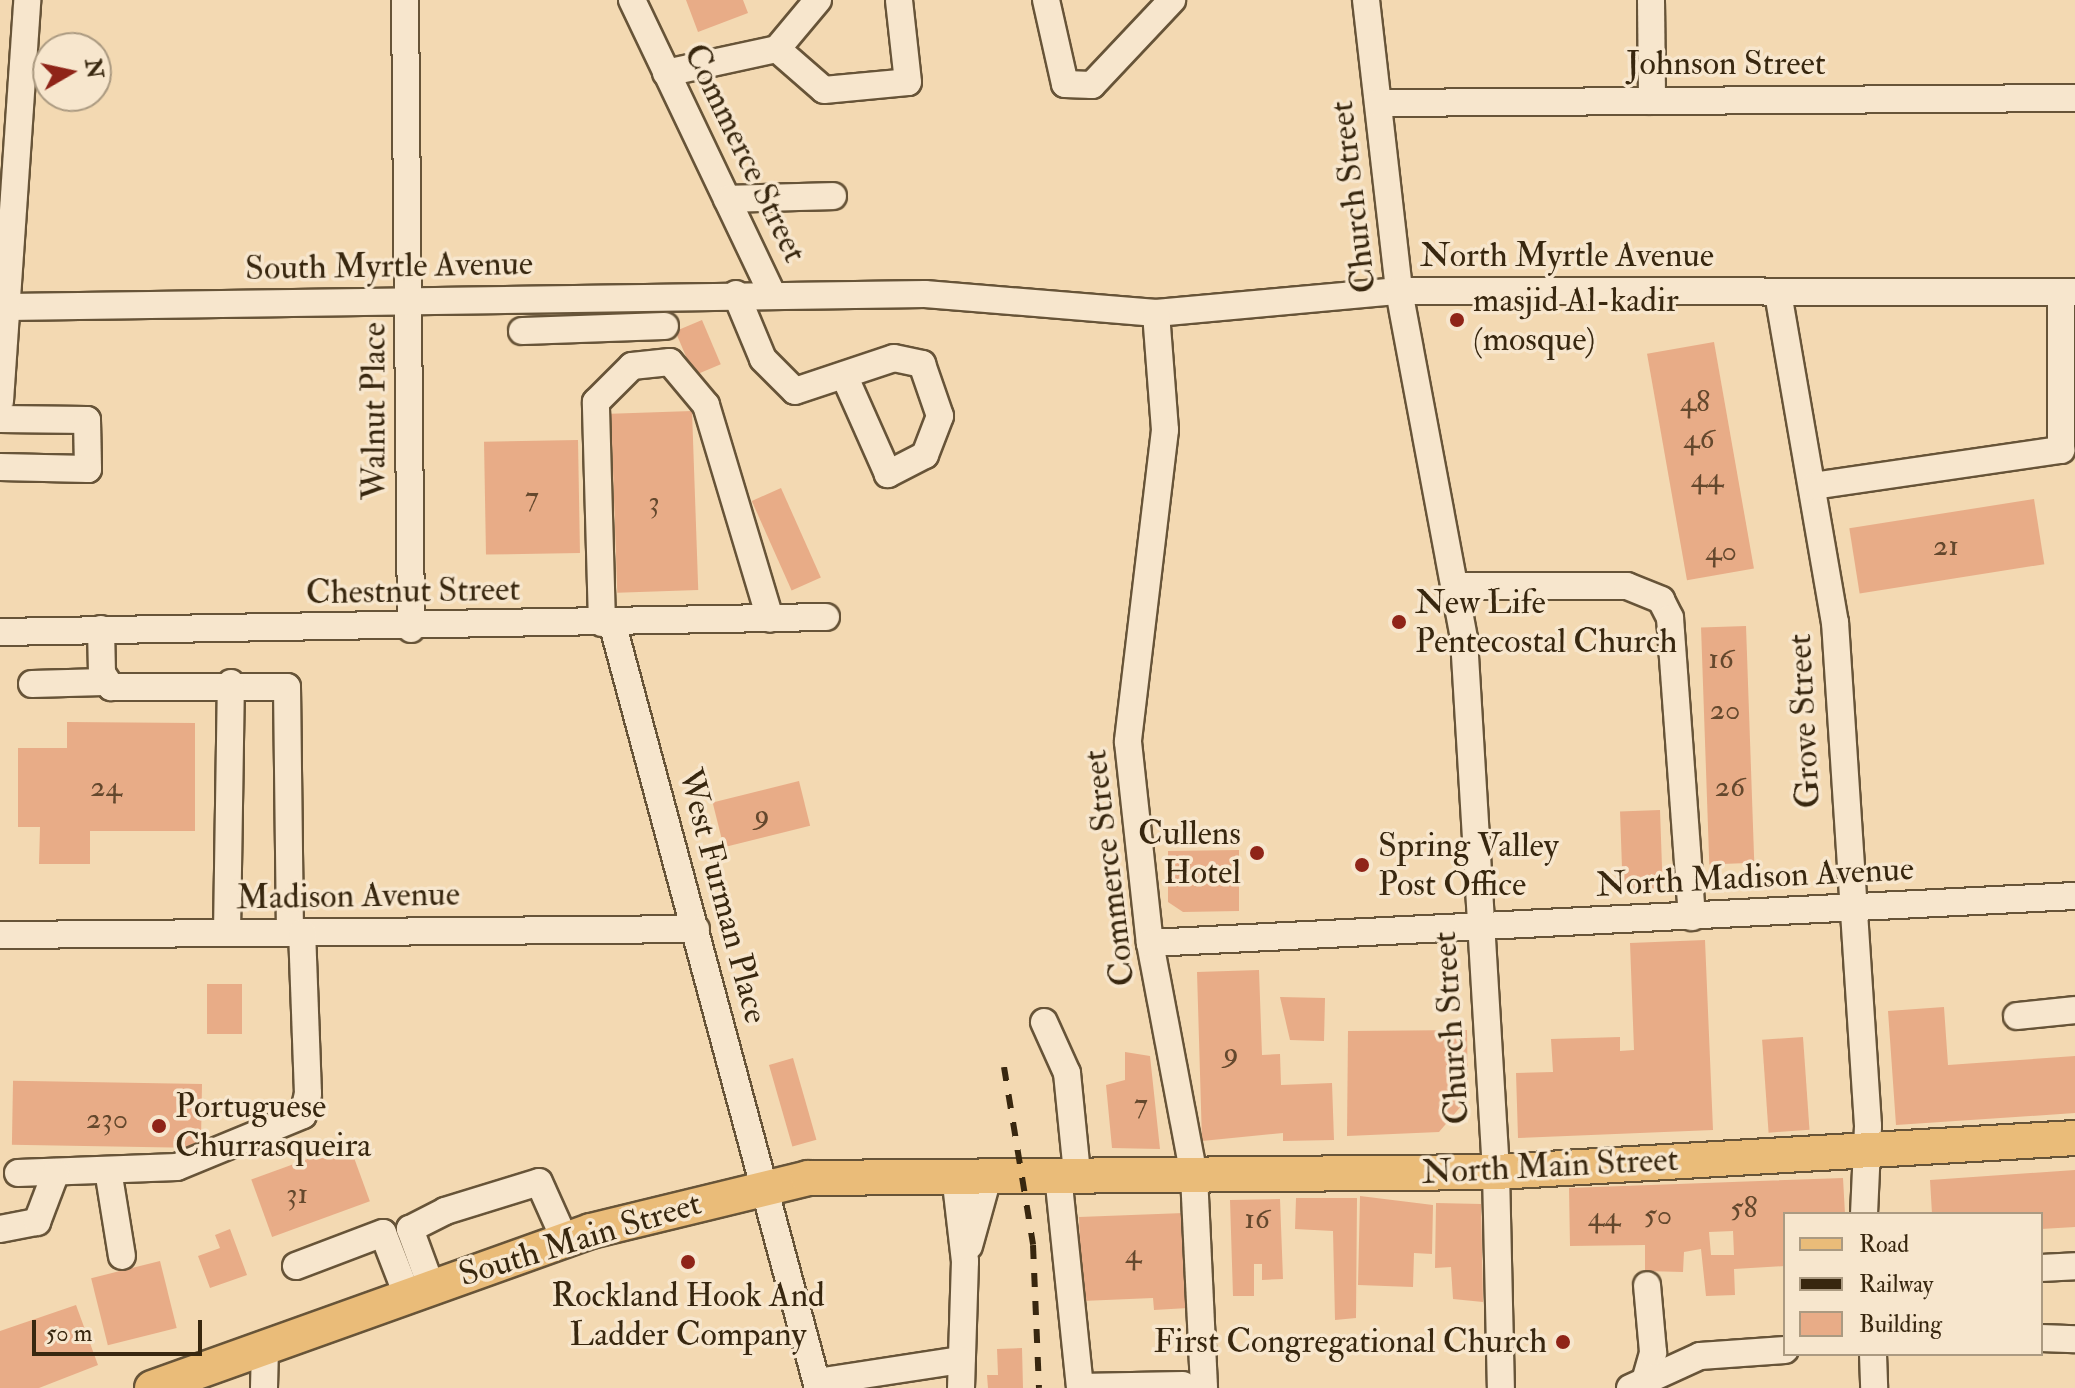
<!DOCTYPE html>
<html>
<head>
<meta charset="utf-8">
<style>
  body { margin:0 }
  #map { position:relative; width:2075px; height:1388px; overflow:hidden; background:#f3d9b2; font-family:"IM FELL Double Pica",serif }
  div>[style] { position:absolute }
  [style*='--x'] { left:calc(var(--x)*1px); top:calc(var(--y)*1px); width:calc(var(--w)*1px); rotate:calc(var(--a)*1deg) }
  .building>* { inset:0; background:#e8ac87; transform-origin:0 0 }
  .roads { filter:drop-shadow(2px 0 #675438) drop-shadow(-2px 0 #675438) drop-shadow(0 2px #675438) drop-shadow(0 -2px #675438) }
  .minor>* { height:26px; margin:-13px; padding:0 13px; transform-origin:13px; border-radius:13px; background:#f7e6cd }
  .major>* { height:34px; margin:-17px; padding:0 17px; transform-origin:17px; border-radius:17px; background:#eabc79 }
  .rail>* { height:6px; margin-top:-3px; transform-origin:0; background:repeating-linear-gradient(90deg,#38270f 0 14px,transparent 0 28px) }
  .dots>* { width:22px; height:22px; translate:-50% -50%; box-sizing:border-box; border:4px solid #f7e6cd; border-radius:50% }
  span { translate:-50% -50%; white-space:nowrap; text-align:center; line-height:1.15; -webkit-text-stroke:7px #f7e6cd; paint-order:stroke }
  .number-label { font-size:30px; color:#64482d }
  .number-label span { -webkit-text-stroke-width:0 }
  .street-label { font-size:34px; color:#38270f }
  .poi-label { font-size:34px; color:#38270f }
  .left { translate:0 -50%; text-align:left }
  .right { translate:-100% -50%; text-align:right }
  .legend { position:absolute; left:1783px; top:1212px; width:260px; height:144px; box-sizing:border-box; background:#f7e6cd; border:2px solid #ab9a81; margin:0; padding:10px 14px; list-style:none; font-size:24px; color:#38270f }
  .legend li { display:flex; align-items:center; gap:16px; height:40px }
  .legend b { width:40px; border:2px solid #ab9a81 }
  .north { position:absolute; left:32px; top:32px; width:80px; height:80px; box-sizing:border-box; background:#f7e6cd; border:2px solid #ab9a81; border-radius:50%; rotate:81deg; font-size:22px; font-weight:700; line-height:32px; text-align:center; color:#38270f }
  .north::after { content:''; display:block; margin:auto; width:28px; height:36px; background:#8f2418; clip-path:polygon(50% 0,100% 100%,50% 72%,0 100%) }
  .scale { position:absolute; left:32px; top:1320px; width:170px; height:36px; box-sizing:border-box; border:4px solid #38270f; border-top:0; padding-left:10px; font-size:24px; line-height:28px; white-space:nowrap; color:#38270f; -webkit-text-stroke:6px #f7e6cd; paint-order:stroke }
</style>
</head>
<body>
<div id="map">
  <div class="building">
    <div style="clip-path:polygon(686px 0,743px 0,748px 13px,698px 32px)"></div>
    <div style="left:702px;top:320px;width:48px;height:29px;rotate:67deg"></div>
    <div style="left:1714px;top:342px;width:230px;height:68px;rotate:80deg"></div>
    <div style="left:692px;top:411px;width:179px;height:81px;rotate:88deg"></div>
    <div style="left:578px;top:440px;width:113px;height:94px;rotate:89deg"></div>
    <div style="left:781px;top:488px;width:98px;height:32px;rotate:66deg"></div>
    <div style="left:2034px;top:499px;width:66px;height:187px;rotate:81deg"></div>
    <div style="left:1746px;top:626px;width:237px;height:45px;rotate:88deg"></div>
    <div style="clip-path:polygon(67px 722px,195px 723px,195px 831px,90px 831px,90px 864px,39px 864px,40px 827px,18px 827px,18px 748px,67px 748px)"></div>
    <div style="left:799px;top:781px;width:46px;height:89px;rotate:76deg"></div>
    <div style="left:1660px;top:810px;width:78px;height:40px;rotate:88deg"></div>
    <div style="clip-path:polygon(1239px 850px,1239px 911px,1183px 912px,1168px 902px,1168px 851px)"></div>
    <div style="clip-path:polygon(1705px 940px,1713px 1130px,1518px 1138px,1516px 1073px,1553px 1072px,1551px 1039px,1620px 1037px,1620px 1051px,1634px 1050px,1630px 943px)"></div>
    <div style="clip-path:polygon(1259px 970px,1262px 1055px,1280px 1054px,1281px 1085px,1332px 1083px,1334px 1140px,1283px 1141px,1283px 1133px,1202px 1141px,1197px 972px)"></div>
    <div style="left:207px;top:984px;width:35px;height:50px"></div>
    <div style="clip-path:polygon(1280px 997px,1325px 998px,1324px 1041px,1290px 1040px)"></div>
    <div style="clip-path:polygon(1944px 1007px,1948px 1065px,2075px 1056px,2075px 1113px,1896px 1125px,1888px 1011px)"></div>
    <div style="clip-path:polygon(1467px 1030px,1468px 1098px,1439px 1132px,1347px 1136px,1348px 1031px)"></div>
    <div style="left:1803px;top:1037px;width:93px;height:41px;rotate:86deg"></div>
    <div style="clip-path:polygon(1125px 1052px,1150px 1056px,1160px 1149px,1112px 1148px,1106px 1085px,1125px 1080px)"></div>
    <div style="left:793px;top:1058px;width:85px;height:25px;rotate:74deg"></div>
    <div style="left:202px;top:1084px;width:64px;height:189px;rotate:91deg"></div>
    <div style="left:349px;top:1144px;width:61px;height:104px;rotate:70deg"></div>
    <div style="clip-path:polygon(2075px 1170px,2075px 1227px,2041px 1229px,2041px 1214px,1932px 1214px,1930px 1180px)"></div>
    <div style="clip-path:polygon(evenodd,1843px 1178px,1845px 1214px,1785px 1214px,1785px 1266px,1734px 1269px,1735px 1295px,1706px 1296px,1701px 1249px,1684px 1252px,1683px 1272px,1645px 1271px,1645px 1245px,1570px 1246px,1569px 1188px,1843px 1178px,1733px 1231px,1734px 1255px,1711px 1255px,1709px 1232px,1733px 1231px)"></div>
    <div style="clip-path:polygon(1360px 1196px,1433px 1205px,1432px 1254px,1414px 1253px,1413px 1287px,1358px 1285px)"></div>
    <div style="clip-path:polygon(1296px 1198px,1357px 1198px,1356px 1318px,1335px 1320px,1333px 1231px,1295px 1229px)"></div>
    <div style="clip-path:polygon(1280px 1199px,1283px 1279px,1262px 1280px,1262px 1264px,1254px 1264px,1254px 1296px,1233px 1296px,1230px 1200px)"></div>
    <div style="clip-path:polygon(1436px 1203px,1481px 1204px,1483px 1302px,1453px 1299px,1451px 1267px,1435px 1268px)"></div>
    <div style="clip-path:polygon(1184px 1213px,1188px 1308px,1154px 1310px,1153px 1298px,1082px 1301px,1079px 1217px)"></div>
    <div style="clip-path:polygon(230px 1229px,247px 1275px,210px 1288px,198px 1256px,220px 1248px,215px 1235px)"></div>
    <div style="left:160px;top:1261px;width:69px;height:71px;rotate:76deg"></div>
    <div style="clip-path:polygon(76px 1305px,98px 1365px,39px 1388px,0 1388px,0 1331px)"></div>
    <div style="clip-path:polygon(1022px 1348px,1023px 1388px,988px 1388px,987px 1375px,998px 1375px,997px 1349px)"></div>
  </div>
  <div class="roads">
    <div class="minor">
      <div style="--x:405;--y:0;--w:629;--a:89.45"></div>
      <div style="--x:632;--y:0;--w:326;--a:64.5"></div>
      <div style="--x:1046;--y:0;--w:86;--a:77.3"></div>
      <div style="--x:1065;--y:84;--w:27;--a:2"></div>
      <div style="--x:1092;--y:85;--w:117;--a:-46.7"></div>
      <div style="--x:1366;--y:0;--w:293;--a:83.5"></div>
      <div style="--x:1399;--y:291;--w:354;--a:79.4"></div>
      <div style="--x:1464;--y:639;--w:534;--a:86.56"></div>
      <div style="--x:1496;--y:1172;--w:216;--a:88.7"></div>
      <div style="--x:1651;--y:0;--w:101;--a:89.4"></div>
      <div style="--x:777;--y:49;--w:62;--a:41.1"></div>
      <div style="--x:824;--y:90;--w:84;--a:-5.4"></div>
      <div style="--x:908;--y:82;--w:82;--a:-96.3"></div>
      <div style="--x:666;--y:73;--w:114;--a:-12.2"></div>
      <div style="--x:777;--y:49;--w:64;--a:-50.1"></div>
      <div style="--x:1378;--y:103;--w:697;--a:-0.41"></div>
      <div style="--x:727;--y:199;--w:106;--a:-1.6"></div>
      <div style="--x:1778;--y:293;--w:334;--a:80.2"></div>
      <div style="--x:1835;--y:622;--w:505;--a:86.25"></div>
      <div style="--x:1868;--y:1126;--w:88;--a:92.6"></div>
      <div style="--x:736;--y:294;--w:70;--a:67.4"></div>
      <div style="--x:763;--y:359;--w:45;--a:45"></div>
      <div style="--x:795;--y:391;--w:104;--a:-18.4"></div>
      <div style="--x:894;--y:358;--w:29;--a:12"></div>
      <div style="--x:922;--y:364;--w:55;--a:70.9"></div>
      <div style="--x:940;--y:416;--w:42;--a:111"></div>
      <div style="--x:925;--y:455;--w:42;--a:152.8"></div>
      <div style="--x:888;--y:474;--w:108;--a:-114"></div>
      <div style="--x:8;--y:307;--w:917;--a:-0.81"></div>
      <div style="--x:925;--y:294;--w:232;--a:4.7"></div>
      <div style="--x:1156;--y:313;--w:244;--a:-5.2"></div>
      <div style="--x:1399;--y:291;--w:676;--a:0.08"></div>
      <div style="--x:1156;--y:313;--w:117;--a:85.6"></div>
      <div style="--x:1165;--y:430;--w:314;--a:96.8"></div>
      <div style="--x:1128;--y:742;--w:202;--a:83.8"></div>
      <div style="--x:1150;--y:943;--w:236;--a:79.3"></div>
      <div style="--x:1194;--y:1175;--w:213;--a:87.3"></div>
      <div style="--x:522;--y:331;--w:143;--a:-2"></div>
      <div style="--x:0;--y:401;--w:402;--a:-86.1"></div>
      <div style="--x:0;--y:419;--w:87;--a:0.7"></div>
      <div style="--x:87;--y:420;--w:49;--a:88.8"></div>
      <div style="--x:88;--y:469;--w:88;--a:-178.7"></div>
      <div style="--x:1813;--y:486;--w:251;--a:-8.3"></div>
      <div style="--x:2061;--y:450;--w:158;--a:-90"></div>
      <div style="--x:1454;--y:586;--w:173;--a:0"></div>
      <div style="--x:1627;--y:586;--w:37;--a:22"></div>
      <div style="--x:1661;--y:600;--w:20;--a:63"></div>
      <div style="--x:1670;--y:618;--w:300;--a:85.8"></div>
      <div style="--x:602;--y:623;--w:221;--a:-91.6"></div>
      <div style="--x:596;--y:402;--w:51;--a:-45"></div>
      <div style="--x:632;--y:366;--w:38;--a:-6"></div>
      <div style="--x:670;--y:362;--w:56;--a:50.1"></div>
      <div style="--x:706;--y:405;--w:223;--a:73.3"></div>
      <div style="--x:613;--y:626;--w:789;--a:74.94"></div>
      <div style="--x:101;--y:629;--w:44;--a:88.7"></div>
      <div style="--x:102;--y:673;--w:17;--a:57"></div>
      <div style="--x:111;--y:687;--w:176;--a:0"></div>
      <div style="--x:287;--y:687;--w:245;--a:89.3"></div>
      <div style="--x:0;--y:632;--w:826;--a:-1.04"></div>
      <div style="--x:32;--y:684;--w:72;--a:-1.6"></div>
      <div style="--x:227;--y:933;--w:250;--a:-89.1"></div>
      <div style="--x:0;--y:935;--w:696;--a:-0.49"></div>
      <div style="--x:1150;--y:943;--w:926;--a:-2.91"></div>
      <div style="--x:2017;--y:1016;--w:58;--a:-5.9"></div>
      <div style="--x:1044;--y:1022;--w:56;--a:65.7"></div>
      <div style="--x:1067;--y:1073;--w:101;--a:84.3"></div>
      <div style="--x:108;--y:1170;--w:87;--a:80.8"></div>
      <div style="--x:18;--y:1173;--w:159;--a:-2.2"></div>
      <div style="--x:177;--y:1167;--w:136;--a:-22.4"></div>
      <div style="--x:303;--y:1115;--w:22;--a:-77"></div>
      <div style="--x:308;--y:1094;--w:162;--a:-92.1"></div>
      <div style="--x:955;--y:1175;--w:87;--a:83.4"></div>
      <div style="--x:965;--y:1261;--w:127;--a:91.8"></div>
      <div style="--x:1058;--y:1175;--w:214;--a:84.1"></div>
      <div style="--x:0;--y:1229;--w:38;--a:-11"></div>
      <div style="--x:37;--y:1222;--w:53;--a:-69.2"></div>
      <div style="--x:969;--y:1246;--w:75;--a:-74.5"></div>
      <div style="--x:296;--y:1266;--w:93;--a:-20.8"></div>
      <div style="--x:383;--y:1233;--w:66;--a:68.8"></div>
      <div style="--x:2041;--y:1268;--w:34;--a:-3"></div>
      <div style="--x:431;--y:1286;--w:61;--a:-110.2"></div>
      <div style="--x:410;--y:1229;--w:39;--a:-27"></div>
      <div style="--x:445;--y:1211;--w:98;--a:-17.1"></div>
      <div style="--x:539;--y:1182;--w:64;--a:65.9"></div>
      <div style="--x:2041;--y:1338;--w:34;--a:2"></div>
      <div style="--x:1873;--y:1354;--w:34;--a:88"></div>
      <div style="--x:817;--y:1382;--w:146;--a:-8.7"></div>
      <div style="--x:1080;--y:1387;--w:103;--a:-1.1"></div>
      <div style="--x:264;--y:1388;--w:41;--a:-88.6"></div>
      <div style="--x:1630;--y:1388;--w:77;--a:-24.6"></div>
      <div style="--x:1700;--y:1356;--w:85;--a:-4"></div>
      <div style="--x:1643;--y:1388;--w:37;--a:-74"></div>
      <div style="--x:1653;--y:1352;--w:67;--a:-95.1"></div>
    </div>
    <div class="major">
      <div style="--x:152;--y:1388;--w:466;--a:-19.7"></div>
      <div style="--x:591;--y:1231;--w:223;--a:-13.7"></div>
      <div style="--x:808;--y:1178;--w:688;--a:-0.5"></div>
      <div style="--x:1496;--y:1172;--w:580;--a:-3.36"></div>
    </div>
  </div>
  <div class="rail">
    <div style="--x:1004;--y:1067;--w:180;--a:80.7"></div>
    <div style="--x:1033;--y:1245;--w:143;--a:87.6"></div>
  </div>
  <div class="dots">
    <div style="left:1457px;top:320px;background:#8f2418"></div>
    <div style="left:1399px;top:622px;background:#8f2418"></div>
    <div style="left:1257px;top:853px;background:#8f2418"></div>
    <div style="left:1362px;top:865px;background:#8f2418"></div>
    <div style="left:159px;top:1126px;background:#8f2418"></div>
    <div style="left:688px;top:1262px;background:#8f2418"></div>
    <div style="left:1563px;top:1342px;background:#8f2418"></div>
  </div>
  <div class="number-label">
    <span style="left:1695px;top:402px">48</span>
    <span style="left:1699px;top:439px">46</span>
    <span style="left:1707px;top:478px">44</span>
    <span style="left:532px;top:497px">7</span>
    <span style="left:654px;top:502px">3</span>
    <span style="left:1946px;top:546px">21</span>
    <span style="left:1721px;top:551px">40</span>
    <span style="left:1721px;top:659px">16</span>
    <span style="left:1725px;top:710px">20</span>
    <span style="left:106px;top:787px">24</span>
    <span style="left:1730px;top:787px">26</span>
    <span style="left:762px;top:815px">9</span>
    <span style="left:1231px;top:1053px">9</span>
    <span style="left:1141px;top:1104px">7</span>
    <span style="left:107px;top:1119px">230</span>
    <span style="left:297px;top:1194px">31</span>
    <span style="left:1744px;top:1208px">58</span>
    <span style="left:1658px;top:1215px">50</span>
    <span style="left:1604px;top:1217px">44</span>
    <span style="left:1257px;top:1219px">16</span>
    <span style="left:1133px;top:1254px">4</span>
  </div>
  <div class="street-label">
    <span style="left:1726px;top:64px">Johnson Street</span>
    <span style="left:745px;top:153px;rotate:64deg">Commerce Street</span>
    <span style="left:1353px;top:197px;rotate:-97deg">Church Street</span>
    <span style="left:1567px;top:256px">North Myrtle Avenue</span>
    <span style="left:389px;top:266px;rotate:-1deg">South Myrtle Avenue</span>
    <span style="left:374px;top:411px;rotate:-90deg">Walnut Place</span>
    <span style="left:413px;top:591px;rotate:-1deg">Chestnut Street</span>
    <span style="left:1804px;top:721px;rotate:-93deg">Grove Street</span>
    <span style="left:1109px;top:868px;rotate:-97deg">Commerce Street</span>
    <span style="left:1755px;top:877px;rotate:-3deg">North Madison Avenue</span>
    <span style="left:348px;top:896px;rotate:-1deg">Madison Avenue</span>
    <span style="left:723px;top:896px;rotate:75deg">West Furman Place</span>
    <span style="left:1451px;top:1028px;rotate:-94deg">Church Street</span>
    <span style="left:1550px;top:1166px;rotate:-3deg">North Main Street</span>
    <span style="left:580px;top:1239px;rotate:-17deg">South Main Street</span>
  </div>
  <div class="poi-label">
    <span class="left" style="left:1473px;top:320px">masjid Al-kadir<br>(mosque)</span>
    <span class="left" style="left:1415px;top:622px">New Life<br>Pentecostal Church</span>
    <span class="right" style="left:1241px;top:853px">Cullens<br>Hotel</span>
    <span class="left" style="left:1378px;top:865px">Spring Valley<br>Post Office</span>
    <span class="left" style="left:175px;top:1126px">Portuguese<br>Churrasqueira</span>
    <span style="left:688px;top:1315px">Rockland Hook And<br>Ladder Company</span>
    <span class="right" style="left:1547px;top:1342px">First Congregational Church</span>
  </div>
  <ul class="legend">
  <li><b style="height:10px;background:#eabc79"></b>Road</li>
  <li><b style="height:10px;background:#38270f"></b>Railway</li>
  <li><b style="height:22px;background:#e8ac87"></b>Building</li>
  </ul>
  <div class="north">N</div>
  <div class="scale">50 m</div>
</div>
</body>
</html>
